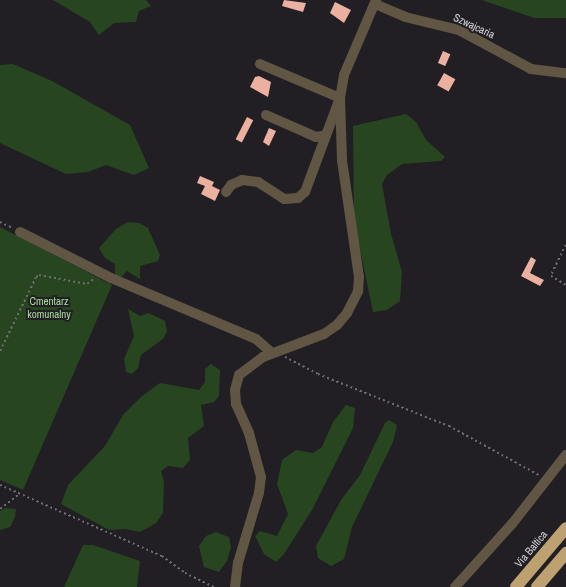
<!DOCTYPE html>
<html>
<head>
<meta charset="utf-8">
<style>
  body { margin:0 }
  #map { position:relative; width:566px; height:587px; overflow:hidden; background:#211e24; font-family:"Archivo Narrow",sans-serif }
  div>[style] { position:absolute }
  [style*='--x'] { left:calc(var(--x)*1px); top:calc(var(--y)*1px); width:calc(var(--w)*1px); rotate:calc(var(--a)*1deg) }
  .green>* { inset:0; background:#274620 }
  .building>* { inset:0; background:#ebb09f; transform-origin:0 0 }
  .path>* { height:1.5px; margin-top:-0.75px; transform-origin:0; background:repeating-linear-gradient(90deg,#706e73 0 2px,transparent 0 5px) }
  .minor>* { height:10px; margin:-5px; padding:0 5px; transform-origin:5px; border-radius:5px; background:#615643 }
  .highway>* { height:12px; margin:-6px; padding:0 6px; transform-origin:6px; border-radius:6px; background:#bea170 }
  span { translate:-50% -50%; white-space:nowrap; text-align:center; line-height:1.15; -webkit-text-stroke:4px #211e24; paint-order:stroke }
  .street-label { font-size:11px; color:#d2d1d5 }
  .park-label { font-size:11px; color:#a8dd9c }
</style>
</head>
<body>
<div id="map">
  <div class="green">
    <div style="clip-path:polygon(53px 0,146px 0,151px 6px,139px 11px,136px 22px,114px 23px,99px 35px,90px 22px)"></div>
    <div style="clip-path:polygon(482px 0,566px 0,566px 18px,534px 18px)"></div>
    <div style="clip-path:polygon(13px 64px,52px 81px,130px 125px,149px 168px,134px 175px,106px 165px,88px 172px,66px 174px,0 143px,0 65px)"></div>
    <div style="clip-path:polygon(406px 114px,416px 122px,426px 140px,445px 157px,441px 161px,402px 164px,387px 175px,382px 184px,391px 234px,402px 272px,400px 301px,387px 310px,373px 312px,354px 220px,353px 126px)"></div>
    <div style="clip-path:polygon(128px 222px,139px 223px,148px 228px,160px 255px,158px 261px,140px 266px,140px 279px,127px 271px,120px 279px,115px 277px,115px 264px,105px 258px,99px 248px,116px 229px)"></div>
    <div style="clip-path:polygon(0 227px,112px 285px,23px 490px,0 480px)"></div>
    <div style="clip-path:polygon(128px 309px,140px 316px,148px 313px,157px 317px,165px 321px,167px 331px,163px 339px,141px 355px,138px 368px,132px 374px,126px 372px,124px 359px,134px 336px)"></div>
    <div style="clip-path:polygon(211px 364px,220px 370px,219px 396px,214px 402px,201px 405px,204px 426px,188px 438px,190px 460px,183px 468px,168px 466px,161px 471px,164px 482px,163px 513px,156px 523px,140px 532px,125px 529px,109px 530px,61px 504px,68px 485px,105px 446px,123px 415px,142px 396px,160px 383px,199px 390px,205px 382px,205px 369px)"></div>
    <div style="clip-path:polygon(346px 405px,355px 408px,353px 428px,312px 510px,284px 554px,276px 562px,264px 554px,255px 536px,260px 531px,277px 536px,288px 514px,277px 484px,282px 460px,296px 450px,313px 453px,322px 447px,333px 422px)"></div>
    <div style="clip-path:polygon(389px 420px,397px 425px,393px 442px,352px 527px,344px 559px,331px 566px,318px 558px,316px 546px,341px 500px,360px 475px,385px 423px)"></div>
    <div style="clip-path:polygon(5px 508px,16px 509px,15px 517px,10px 527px,0 530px,0 542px,0 511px)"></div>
    <div style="clip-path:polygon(216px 532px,229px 537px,231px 547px,227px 561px,219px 572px,204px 567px,199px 546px,206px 536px)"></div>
    <div style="clip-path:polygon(83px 545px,93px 545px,140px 561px,137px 587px,64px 587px)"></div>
  </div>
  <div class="building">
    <div style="clip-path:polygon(284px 0,306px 3px,303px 12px,282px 6px)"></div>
    <div style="clip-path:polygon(335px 2px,351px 10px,344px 23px,330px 13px)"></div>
    <div style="left:443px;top:51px;width:8px;height:13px;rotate:23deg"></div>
    <div style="left:444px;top:73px;width:13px;height:14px;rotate:29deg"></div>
    <div style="clip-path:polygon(259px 76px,271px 82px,268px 97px,250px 87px,255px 77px)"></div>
    <div style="left:247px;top:117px;width:7px;height:25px;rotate:27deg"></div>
    <div style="clip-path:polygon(269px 128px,276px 131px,269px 146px,263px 142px)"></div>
    <div style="clip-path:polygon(200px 176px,214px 182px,212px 186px,220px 190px,215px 201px,201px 194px,205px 186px,197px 183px)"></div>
    <div style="clip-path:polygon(531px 257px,536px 260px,530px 273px,544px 280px,540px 286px,521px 276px)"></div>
  </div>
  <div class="path">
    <div style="--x:0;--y:222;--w:14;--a:25"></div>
    <div style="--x:566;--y:245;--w:34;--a:116"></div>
    <div style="--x:551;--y:276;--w:17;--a:31"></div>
    <div style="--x:0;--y:351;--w:82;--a:-64.1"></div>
    <div style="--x:36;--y:277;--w:4;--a:-34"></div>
    <div style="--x:39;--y:275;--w:49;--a:10.6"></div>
    <div style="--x:87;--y:284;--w:9;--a:-36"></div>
    <div style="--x:285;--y:357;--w:37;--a:27"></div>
    <div style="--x:318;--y:374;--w:141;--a:21.7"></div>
    <div style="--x:449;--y:426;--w:102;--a:28.6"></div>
    <div style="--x:0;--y:485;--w:177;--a:23.7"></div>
    <div style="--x:162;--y:556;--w:29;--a:36"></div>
    <div style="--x:185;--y:573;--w:32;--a:26"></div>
    <div style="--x:0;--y:509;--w:24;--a:-38"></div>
  </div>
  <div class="minor">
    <div style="--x:375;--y:4;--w:33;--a:23"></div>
    <div style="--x:405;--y:17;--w:56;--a:13.5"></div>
    <div style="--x:459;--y:30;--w:82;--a:28.4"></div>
    <div style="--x:531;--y:69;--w:35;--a:7"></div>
    <div style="--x:260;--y:64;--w:87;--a:23"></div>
    <div style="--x:266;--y:115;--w:55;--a:23.7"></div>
    <div style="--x:316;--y:137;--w:10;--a:-11"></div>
    <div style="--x:226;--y:192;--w:9;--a:-54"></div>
    <div style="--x:231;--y:185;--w:12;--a:-24"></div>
    <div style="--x:242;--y:180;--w:16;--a:7"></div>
    <div style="--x:258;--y:182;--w:31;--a:33"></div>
    <div style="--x:284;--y:199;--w:14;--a:-4"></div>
    <div style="--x:298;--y:198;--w:9;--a:-41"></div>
    <div style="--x:305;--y:192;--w:100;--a:-69.6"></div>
    <div style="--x:340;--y:98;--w:23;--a:-80"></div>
    <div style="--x:344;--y:75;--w:82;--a:-66.9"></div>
    <div style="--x:20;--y:232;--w:102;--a:26.8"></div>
    <div style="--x:111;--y:278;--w:157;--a:22.8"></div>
    <div style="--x:256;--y:339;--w:21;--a:41"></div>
    <div style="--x:235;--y:587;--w:24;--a:-83"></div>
    <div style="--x:238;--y:563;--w:73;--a:-73.3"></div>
    <div style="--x:259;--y:493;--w:16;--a:-83"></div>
    <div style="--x:261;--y:477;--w:46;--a:-105.3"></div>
    <div style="--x:249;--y:433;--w:32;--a:-114"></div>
    <div style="--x:236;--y:404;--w:14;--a:-94"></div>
    <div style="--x:235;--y:390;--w:16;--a:-75"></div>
    <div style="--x:239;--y:375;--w:30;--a:-37"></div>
    <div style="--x:263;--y:357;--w:65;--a:-20.7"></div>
    <div style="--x:324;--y:334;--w:16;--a:-35"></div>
    <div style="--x:337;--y:325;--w:16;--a:-50"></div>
    <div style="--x:347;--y:313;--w:25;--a:-63"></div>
    <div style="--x:358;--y:291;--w:14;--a:-86"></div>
    <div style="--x:359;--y:277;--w:118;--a:-98.3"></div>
    <div style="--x:342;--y:160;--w:62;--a:-91.8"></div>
    <div style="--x:455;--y:587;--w:85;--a:-47.9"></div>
    <div style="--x:512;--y:524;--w:88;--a:-52"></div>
  </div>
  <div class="highway">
    <div style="--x:516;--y:587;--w:77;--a:-49.7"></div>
    <div style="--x:537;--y:587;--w:45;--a:-49.5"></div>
  </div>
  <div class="street-label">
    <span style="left:474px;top:26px;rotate:25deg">Szwajcaria</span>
    <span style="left:531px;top:549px;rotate:-50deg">Via Baltica</span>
  </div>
  <div class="park-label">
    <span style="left:49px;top:308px">Cmentarz<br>komunalny</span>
  </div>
</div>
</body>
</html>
